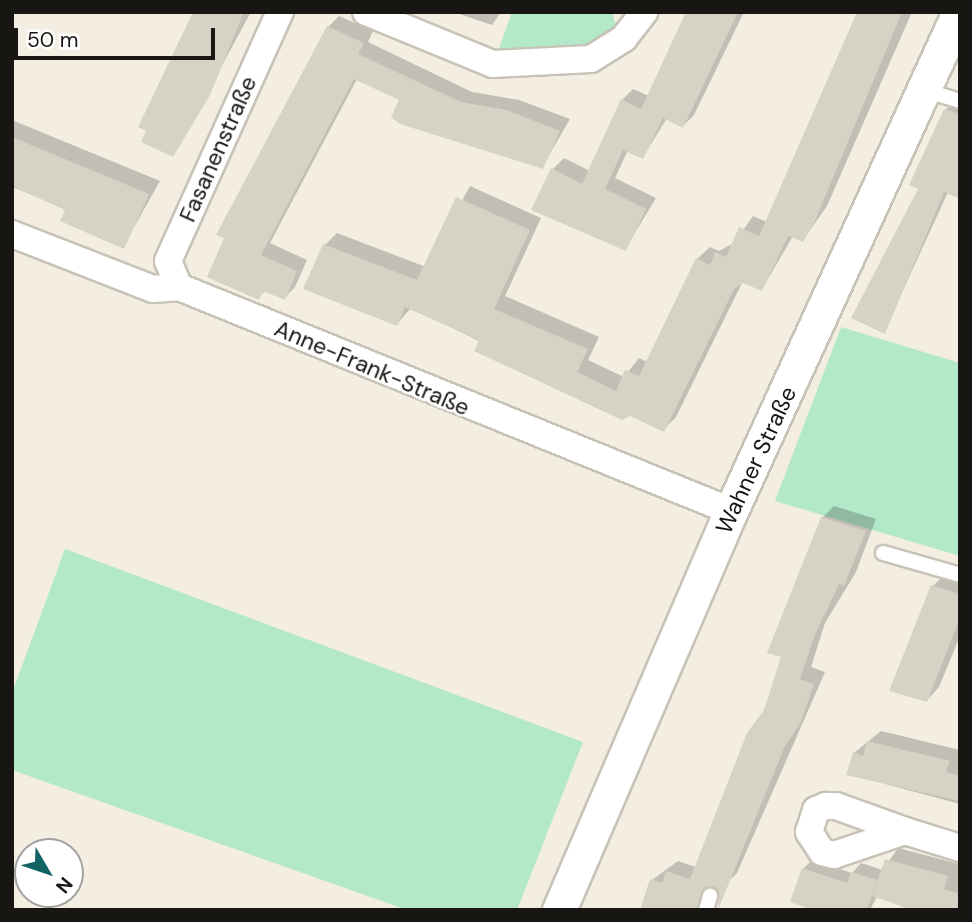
<!DOCTYPE html>
<html>
<head>
<meta charset="utf-8">
<style>
  body { margin:0 }
  #map { position:relative; width:972px; height:922px; overflow:hidden; background:#f3eee1; font-family:"DM Sans",sans-serif }
  div>[style] { position:absolute }
  [style*='--x'] { left:calc(var(--x)*1px); top:calc(var(--y)*1px); width:calc(var(--w)*1px); rotate:calc(var(--a)*1deg) }
  .green>* { inset:0; background:#b3e8c8 }
  .shadow>* { inset:0; background:#0003 }
  .building>* { inset:0; background:#d7d2c6 }
  .roads { filter:drop-shadow(2px 0 #c8c3b7) drop-shadow(-2px 0 #c8c3b7) drop-shadow(0 2px #c8c3b7) drop-shadow(0 -2px #c8c3b7) }
  .service>* { height:14px; margin:-7px; padding:0 7px; transform-origin:7px; border-radius:7px; background:#fff }
  .minor>* { height:26px; margin:-13px; padding:0 13px; transform-origin:13px; border-radius:13px; background:#fff }
  .tertiary>* { height:33px; margin:-16.5px; padding:0 16.5px; transform-origin:16.5px; border-radius:16.5px; background:#fff }
  span { translate:-50% -50%; white-space:nowrap; text-align:center; line-height:1.15; -webkit-text-stroke:5px #fff; paint-order:stroke }
  .street-label { font-size:23px; color:#181612 }
  .frame { position:absolute; inset:0; border:14px solid #181612; pointer-events:none }
  .north { position:absolute; left:14px; top:838px; width:70px; height:70px; box-sizing:border-box; background:#fff; border:2px solid #a3a2a0; border-radius:50%; rotate:129deg; font-size:19px; font-weight:700; line-height:28px; text-align:center; color:#181612 }
  .north::after { content:''; display:block; margin:auto; width:24px; height:32px; background:#116263; clip-path:polygon(50% 0,100% 100%,50% 72%,0 100%) }
  .scale { position:absolute; left:14px; top:28px; width:201px; height:32px; box-sizing:border-box; border:4px solid #181612; border-top:0; padding-left:9px; font-size:21px; line-height:24px; white-space:nowrap; color:#181612; -webkit-text-stroke:5px #fff; paint-order:stroke }
</style>
</head>
<body>
<div id="map">
  <div class="green">
    <div style="clip-path:polygon(512px 12px,612px 12px,616px 27px,586px 52px,496px 57px)"></div>
    <div style="clip-path:polygon(841px 327px,960px 363px,960px 556px,775px 501px)"></div>
    <div style="clip-path:polygon(65px 549px,583px 742px,517px 910px,407px 910px,12px 770px,12px 693px)"></div>
  </div>
  <div class="shadow">
    <div style="clip-path:polygon(194px 12px,251px 12px,173px 155px)"></div>
    <div style="clip-path:polygon(453px 12px,501px 12px,492px 25px)"></div>
    <div style="clip-path:polygon(687px 12px,744px 12px,694px 115px,683px 126px,667px 118px,643px 157px,628px 150px,615px 178px,656px 198px,625px 249px,553px 169px,564px 158px,590px 171px,622px 100px,633px 89px,649px 96px)"></div>
    <div style="clip-path:polygon(859px 12px,912px 12px,827px 206px,803px 240px,793px 236px,762px 289px,743px 281px,676px 417px,663px 430px,411px 308px,397px 324px,325px 245px,337px 233px,426px 267px,470px 186px,541px 218px,505px 296px,599px 337px,588px 360px,624px 377px,639px 358px,647px 362px,697px 259px,710px 247px,719px 251px,734px 243px,753px 216px,767px 222px)"></div>
    <div style="clip-path:polygon(339px 16px,373px 31px,368px 42px,472px 92px,519px 100px,570px 119px,542px 167px,357px 79px,270px 243px,307px 260px,295px 287px,284px 298px,266px 290px,258px 298px,209px 276px,328px 27px)"></div>
    <div style="clip-path:polygon(954px 102px,960px 103px,960px 197px,948px 192px,884px 332px,920px 188px,945px 110px)"></div>
    <div style="clip-path:polygon(12px 120px,160px 181px,123px 247px,68px 209px,12px 187px)"></div>
    <div style="clip-path:polygon(834px 506px,876px 519px,856px 572px,825px 623px,811px 667px,825px 672px,737px 873px,725px 885px,707px 879px,696px 910px,652px 880px,678px 861px,696px 867px,765px 711px,822px 518px)"></div>
    <div style="clip-path:polygon(946px 573px,960px 578px,960px 636px,939px 687px,927px 700px,933px 586px)"></div>
    <div style="clip-path:polygon(881px 731px,960px 750px,960px 804px,848px 774px,854px 753px)"></div>
    <div style="clip-path:polygon(898px 848px,959px 864px,960px 910px,877px 896px,870px 910px,835px 910px,803px 869px,812px 860px,852px 873px,861px 863px,883px 870px)"></div>
  </div>
  <div class="building">
    <div style="clip-path:polygon(193px 12px,244px 12px,210px 95px,173px 157px,141px 142px,146px 131px,138px 127px)"></div>
    <div style="clip-path:polygon(686px 12px,738px 12px,683px 128px,663px 118px,643px 159px,623px 150px,605px 189px,646px 209px,626px 251px,531px 210px,551px 168px,582px 184px,621px 99px,641px 109px)"></div>
    <div style="clip-path:polygon(857px 12px,902px 12px,815px 221px,803px 242px,788px 236px,762px 291px,743px 283px,734px 289px,664px 432px,630px 416px,622px 420px,474px 351px,479px 340px,405px 307px,397px 326px,303px 289px,323px 244px,417px 280px,456px 197px,530px 230px,494px 309px,588px 349px,577px 372px,616px 391px,625px 370px,639px 376px,696px 258px,710px 265px,715px 252px,726px 257px,739px 227px,759px 236px)"></div>
    <div style="clip-path:polygon(327px 26px,364px 43px,358px 54px,461px 102px,507px 110px,560px 131px,543px 169px,400px 124px,391px 117px,399px 100px,354px 79px,261px 255px,297px 271px,285px 300px,263px 291px,259px 300px,207px 277px,224px 238px,216px 235px)"></div>
    <div style="clip-path:polygon(944px 109px,960px 114px,960px 199px,944px 192px,885px 334px,851px 318px,918px 189px,909px 185px)"></div>
    <div style="clip-path:polygon(12px 137px,149px 194px,124px 249px,60px 221px,65px 210px,12px 186px)"></div>
    <div style="clip-path:polygon(821px 517px,866px 531px,844px 586px,839px 584px,814px 637px,800px 679px,814px 684px,801px 722px,785px 746px,718px 910px,719px 893px,708px 887px,697px 910px,640px 910px,650px 879px,662px 883px,666px 871px,690px 879px,747px 733px,764px 710px,781px 657px,767px 653px)"></div>
    <div style="clip-path:polygon(931px 585px,960px 594px,960px 618px,927px 702px,889px 691px)"></div>
    <div style="clip-path:polygon(867px 741px,950px 761px,946px 772px,960px 776px,960px 801px,846px 775px,853px 752px,863px 756px)"></div>
    <div style="clip-path:polygon(885px 859px,948px 876px,944px 889px,960px 894px,960px 910px,912px 910px,872px 896px)"></div>
    <div style="clip-path:polygon(802px 868px,847px 883px,851px 872px,877px 880px,867px 910px,812px 910px,790px 902px)"></div>
  </div>
  <div class="roads">
    <div class="service">
      <div style="--x:924;--y:90;--w:38;--a:17"></div>
      <div style="--x:883;--y:553;--w:80;--a:15.9"></div>
      <div style="--x:706;--y:910;--w:15;--a:-74"></div>
    </div>
    <div class="minor">
      <div style="--x:366;--y:12;--w:137;--a:22.3"></div>
      <div style="--x:493;--y:64;--w:98;--a:-2.9"></div>
      <div style="--x:591;--y:59;--w:39;--a:-32"></div>
      <div style="--x:624;--y:38;--w:33;--a:-52"></div>
      <div style="--x:12;--y:234;--w:151;--a:21.3"></div>
      <div style="--x:153;--y:289;--w:26;--a:-4"></div>
      <div style="--x:179;--y:287;--w:596;--a:22.09"></div>
      <div style="--x:179;--y:287;--w:28;--a:-113"></div>
      <div style="--x:168;--y:261;--w:273;--a:-65.8"></div>
      <div style="--x:826;--y:806;--w:10;--a:0"></div>
      <div style="--x:836;--y:806;--w:73;--a:19.9"></div>
      <div style="--x:905;--y:831;--w:75;--a:161.3"></div>
      <div style="--x:834;--y:855;--w:12;--a:-166"></div>
      <div style="--x:822;--y:852;--w:24;--a:-123"></div>
      <div style="--x:809;--y:832;--w:23;--a:-72"></div>
      <div style="--x:816;--y:810;--w:11;--a:-22"></div>
      <div style="--x:905;--y:831;--w:58;--a:17.2"></div>
    </div>
    <div class="tertiary">
      <div style="--x:559;--y:910;--w:434;--a:-66.7"></div>
      <div style="--x:731;--y:511;--w:549;--a:-65.44"></div>
    </div>
  </div>
  <div class="street-label">
    <span style="left:218px;top:149px;rotate:-66deg">Fasanenstraße</span>
    <span style="left:372px;top:368px;rotate:23deg">Anne-Frank-Straße</span>
    <span style="left:756px;top:460px;rotate:-65deg">Wahner Straße</span>
  </div>
  <div class="frame"></div>
  <div class="north">N</div>
  <div class="scale">50 m</div>
</div>
</body>
</html>
